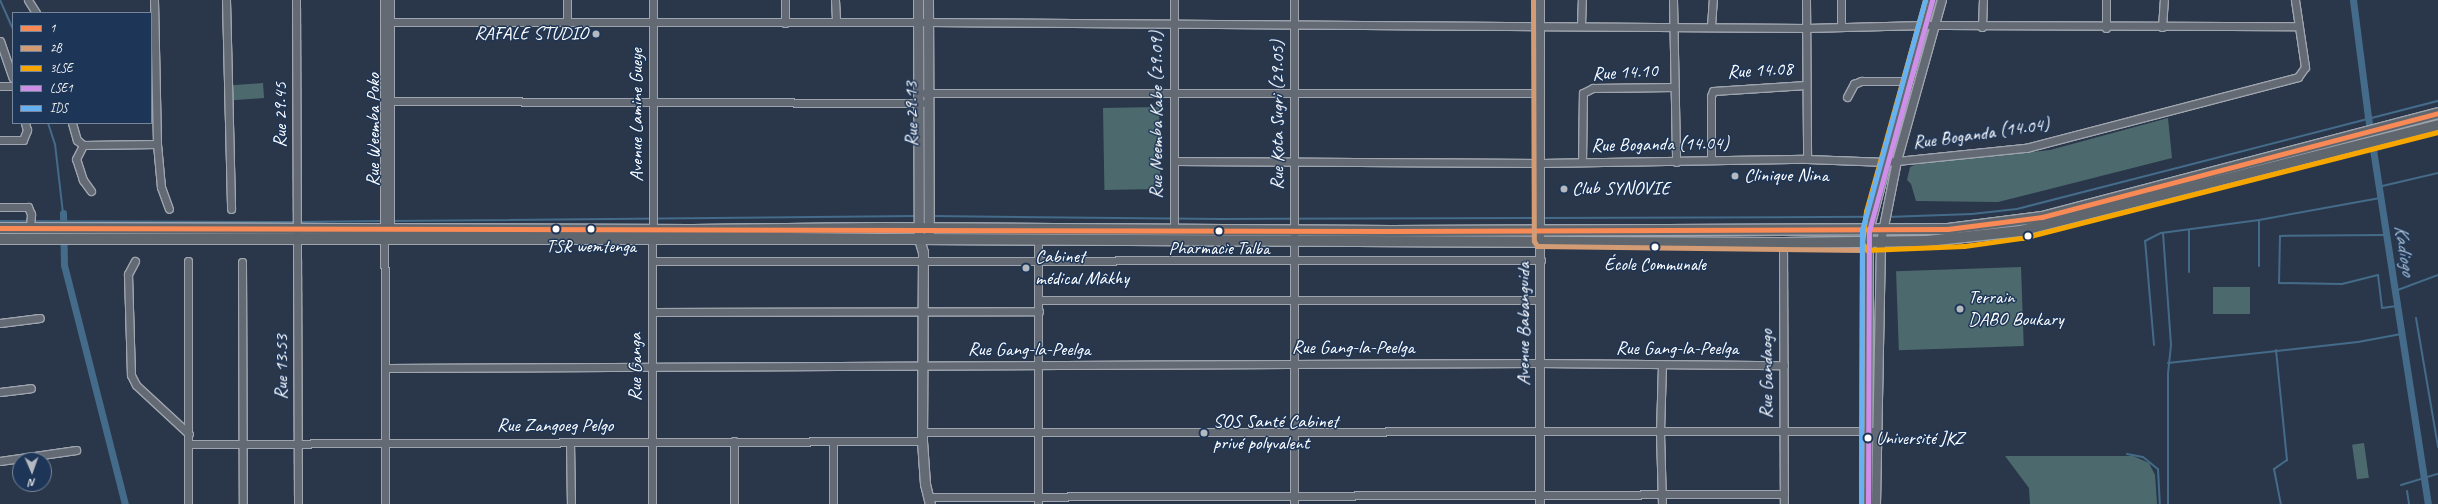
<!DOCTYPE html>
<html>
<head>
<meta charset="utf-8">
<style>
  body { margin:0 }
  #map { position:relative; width:2438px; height:504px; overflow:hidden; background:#2a374a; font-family:Caveat,sans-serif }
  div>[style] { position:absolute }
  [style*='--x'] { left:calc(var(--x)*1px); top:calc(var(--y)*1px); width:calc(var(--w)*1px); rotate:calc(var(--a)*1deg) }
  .green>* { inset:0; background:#4c6a6d; transform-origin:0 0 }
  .stream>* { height:2px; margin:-1px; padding:0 1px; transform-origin:1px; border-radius:1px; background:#446b89 }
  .canal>* { height:7px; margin:-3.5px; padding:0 3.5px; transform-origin:3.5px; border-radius:3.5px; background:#446b89 }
  .roads { filter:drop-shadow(1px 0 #9fa5ae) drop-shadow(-1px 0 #9fa5ae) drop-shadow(0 1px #9fa5ae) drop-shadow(0 -1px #9fa5ae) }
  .minor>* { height:7px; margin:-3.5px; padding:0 3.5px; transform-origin:3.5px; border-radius:3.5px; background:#636a74 }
  .tertiary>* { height:8px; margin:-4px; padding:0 4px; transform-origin:4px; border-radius:4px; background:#636a74 }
  .secondary>* { height:9px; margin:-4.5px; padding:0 4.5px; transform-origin:4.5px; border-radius:4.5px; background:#636a74 }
  .primary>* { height:10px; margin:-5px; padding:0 5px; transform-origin:5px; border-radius:5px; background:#60666e }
  .bus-1>* { height:5px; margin:-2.5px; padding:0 2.5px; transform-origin:2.5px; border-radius:2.5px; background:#f98a56 }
  .bus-2>* { height:5px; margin:-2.5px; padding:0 2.5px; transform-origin:2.5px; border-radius:2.5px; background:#d39c74 }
  .bus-3>* { height:5px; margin:-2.5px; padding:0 2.5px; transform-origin:2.5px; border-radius:2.5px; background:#f7a600 }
  .bus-4>* { height:5px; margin:-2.5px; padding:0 2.5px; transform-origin:2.5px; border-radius:2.5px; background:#ce8fe9 }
  .bus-5>* { height:5px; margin:-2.5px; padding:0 2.5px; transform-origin:2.5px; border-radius:2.5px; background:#66b1f2 }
  .dots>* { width:11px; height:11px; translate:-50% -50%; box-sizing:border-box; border:2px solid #1d3557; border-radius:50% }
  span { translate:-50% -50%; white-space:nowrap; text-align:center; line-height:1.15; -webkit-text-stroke:3px #1d3557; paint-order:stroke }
  .bus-label { font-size:18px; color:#fff }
  .left { translate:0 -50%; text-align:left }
  .poi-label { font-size:19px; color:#fff }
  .right { translate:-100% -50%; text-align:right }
  .street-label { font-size:19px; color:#fff }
  .water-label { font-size:20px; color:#acbfcd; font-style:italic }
  .legend { position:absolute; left:12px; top:12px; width:140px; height:112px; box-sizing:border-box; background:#1d3557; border:1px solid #77869a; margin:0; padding:5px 7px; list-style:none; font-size:12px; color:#fff }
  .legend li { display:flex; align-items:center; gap:8px; height:20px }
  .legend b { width:20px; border:1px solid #77869a }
  .north { position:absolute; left:12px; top:452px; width:40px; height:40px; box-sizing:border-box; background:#1d3557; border:1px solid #77869a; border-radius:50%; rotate:178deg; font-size:11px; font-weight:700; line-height:16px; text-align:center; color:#fff }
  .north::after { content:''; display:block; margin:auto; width:14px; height:18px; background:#b4b9c0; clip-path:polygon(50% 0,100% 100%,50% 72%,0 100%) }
</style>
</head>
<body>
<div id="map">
  <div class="green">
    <div style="left:263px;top:83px;width:15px;height:31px;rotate:86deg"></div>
    <div style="left:1159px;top:107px;width:82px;height:56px;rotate:89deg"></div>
    <div style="clip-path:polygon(2168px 118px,2172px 158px,1998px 202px,1916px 201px,1911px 184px,1907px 180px,1910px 167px,1917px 164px,2050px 150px)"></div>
    <div style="left:2021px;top:267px;width:79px;height:125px;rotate:88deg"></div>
    <div style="left:2213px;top:287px;width:37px;height:27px"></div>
    <div style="left:2364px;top:443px;width:35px;height:12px;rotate:82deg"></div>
    <div style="clip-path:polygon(2005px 456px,2133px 456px,2149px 463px,2155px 475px,2157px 504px,2030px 504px,2029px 488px)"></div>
  </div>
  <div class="stream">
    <div style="--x:0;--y:0;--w:32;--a:66"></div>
    <div style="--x:48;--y:123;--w:22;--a:72"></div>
    <div style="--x:55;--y:144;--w:69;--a:83.4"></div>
    <div style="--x:2378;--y:187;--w:62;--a:-13.1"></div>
    <div style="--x:931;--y:216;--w:290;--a:0.6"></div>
    <div style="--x:1221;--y:219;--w:316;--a:-0.2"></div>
    <div style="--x:1887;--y:217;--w:85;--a:-2"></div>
    <div style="--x:1972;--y:214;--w:45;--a:-6.3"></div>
    <div style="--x:2017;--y:209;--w:435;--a:-14.4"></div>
    <div style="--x:1541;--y:218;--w:330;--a:-0.2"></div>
    <div style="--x:0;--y:221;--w:295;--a:0.2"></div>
    <div style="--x:391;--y:221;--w:526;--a:-0.54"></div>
    <div style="--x:299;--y:222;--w:84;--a:-0.7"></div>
    <div style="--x:2163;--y:233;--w:112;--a:85.9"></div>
    <div style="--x:2171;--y:345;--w:30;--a:96"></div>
    <div style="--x:2168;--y:375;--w:129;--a:90"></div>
    <div style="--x:2386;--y:235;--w:106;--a:179.5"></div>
    <div style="--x:2280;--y:236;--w:47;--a:91.2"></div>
    <div style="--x:2279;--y:283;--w:63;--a:0.9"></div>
    <div style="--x:2342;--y:284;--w:37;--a:-14"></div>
    <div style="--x:2378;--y:275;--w:33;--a:83"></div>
    <div style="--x:2382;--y:308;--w:15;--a:-8"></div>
    <div style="--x:2259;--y:266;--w:46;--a:-90"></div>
    <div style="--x:2189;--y:272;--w:42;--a:-90"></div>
    <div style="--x:2395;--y:291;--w:46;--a:-20.4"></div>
    <div style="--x:2416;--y:318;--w:131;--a:80.3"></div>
    <div style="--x:2154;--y:345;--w:104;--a:-94.9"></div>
    <div style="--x:2145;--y:241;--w:18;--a:-27"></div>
    <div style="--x:2161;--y:233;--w:99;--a:-7.6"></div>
    <div style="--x:2259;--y:220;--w:123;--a:-10.3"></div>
    <div style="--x:2276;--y:350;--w:111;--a:84.3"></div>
    <div style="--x:2287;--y:460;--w:16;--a:145"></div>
    <div style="--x:2274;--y:469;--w:36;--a:79"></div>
    <div style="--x:2168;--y:363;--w:191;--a:-6.3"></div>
    <div style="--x:2358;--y:342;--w:44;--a:-10.5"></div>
    <div style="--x:2127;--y:454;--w:16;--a:11"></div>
    <div style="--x:2143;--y:457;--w:19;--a:39"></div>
    <div style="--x:2158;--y:469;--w:35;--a:87"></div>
    <div style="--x:2401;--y:485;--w:39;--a:-17"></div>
    <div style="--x:2407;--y:491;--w:13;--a:81"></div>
  </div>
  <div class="canal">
    <div style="--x:2353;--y:0;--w:118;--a:82.7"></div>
    <div style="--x:2368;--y:117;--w:392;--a:81.2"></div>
    <div style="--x:63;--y:213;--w:52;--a:88.9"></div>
    <div style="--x:64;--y:265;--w:247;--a:75.7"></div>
  </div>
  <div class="roads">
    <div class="minor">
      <div style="--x:28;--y:0;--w:15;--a:58"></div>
      <div style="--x:154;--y:0;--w:144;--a:88.8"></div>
      <div style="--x:157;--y:144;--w:43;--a:84.7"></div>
      <div style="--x:161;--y:187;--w:23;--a:70"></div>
      <div style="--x:226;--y:0;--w:209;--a:88.6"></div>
      <div style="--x:296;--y:0;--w:504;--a:89.77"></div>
      <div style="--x:384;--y:0;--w:504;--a:89.89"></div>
      <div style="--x:567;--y:0;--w:22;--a:90"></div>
      <div style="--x:785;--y:0;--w:23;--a:90"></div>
      <div style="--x:835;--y:0;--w:22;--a:87"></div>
      <div style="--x:1294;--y:0;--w:504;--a:90"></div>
      <div style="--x:1673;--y:0;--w:162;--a:88.9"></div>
      <div style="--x:1806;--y:0;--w:159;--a:89.6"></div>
      <div style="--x:2106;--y:0;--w:28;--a:90"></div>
      <div style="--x:384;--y:22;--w:544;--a:0"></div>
      <div style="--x:928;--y:22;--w:878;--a:0.39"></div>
      <div style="--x:1806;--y:28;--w:119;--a:-1.4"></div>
      <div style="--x:1925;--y:25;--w:373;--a:0.2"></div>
      <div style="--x:1581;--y:25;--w:25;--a:-88"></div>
      <div style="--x:1711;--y:26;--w:26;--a:-86"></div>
      <div style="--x:1841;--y:27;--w:27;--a:-90"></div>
      <div style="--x:1982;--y:27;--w:27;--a:-88"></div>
      <div style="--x:2162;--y:27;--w:27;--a:-86"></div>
      <div style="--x:0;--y:41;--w:39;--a:71"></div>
      <div style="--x:0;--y:86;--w:13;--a:0"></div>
      <div style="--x:924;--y:93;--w:616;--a:0"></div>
      <div style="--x:1847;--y:97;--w:15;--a:-62"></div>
      <div style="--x:1854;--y:84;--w:8;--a:-23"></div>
      <div style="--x:1861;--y:81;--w:47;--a:0"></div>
      <div style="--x:384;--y:101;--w:538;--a:0.21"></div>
      <div style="--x:72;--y:123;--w:18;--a:74"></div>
      <div style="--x:77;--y:140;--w:8;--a:40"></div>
      <div style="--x:0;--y:140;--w:23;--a:0"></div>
      <div style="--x:23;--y:140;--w:11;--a:-68"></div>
      <div style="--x:27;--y:130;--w:7;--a:-106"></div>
      <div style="--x:1711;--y:160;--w:64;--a:-90"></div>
      <div style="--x:1711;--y:96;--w:5;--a:-68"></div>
      <div style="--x:1713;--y:91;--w:93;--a:-3.7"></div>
      <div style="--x:1174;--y:161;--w:367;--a:0.3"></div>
      <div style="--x:1541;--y:163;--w:266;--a:-0.9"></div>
      <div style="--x:1807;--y:159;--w:80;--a:2.1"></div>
      <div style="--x:1887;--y:162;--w:140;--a:-5.8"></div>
      <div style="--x:2026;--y:148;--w:281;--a:-14.6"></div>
      <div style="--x:2298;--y:77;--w:12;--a:-55"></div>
      <div style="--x:2305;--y:67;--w:68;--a:-98.5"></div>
      <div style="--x:1582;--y:162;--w:69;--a:-89.2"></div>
      <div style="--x:1583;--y:93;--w:11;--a:-27"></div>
      <div style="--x:1593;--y:88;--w:81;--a:-0.7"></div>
      <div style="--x:91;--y:191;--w:14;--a:-126"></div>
      <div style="--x:83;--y:180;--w:22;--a:-108"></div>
      <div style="--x:76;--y:159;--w:16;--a:-63"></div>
      <div style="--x:83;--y:145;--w:74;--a:-0.8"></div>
      <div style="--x:0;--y:207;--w:28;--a:0"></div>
      <div style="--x:28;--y:207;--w:8;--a:67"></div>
      <div style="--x:31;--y:214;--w:14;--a:94"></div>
      <div style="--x:1174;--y:230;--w:230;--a:-90"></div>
      <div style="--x:390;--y:233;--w:233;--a:-90"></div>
      <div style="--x:1038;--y:240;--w:264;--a:90"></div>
      <div style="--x:1783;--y:243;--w:261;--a:89.8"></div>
      <div style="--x:135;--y:261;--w:15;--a:118"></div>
      <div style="--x:128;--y:274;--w:101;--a:88.3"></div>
      <div style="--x:131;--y:375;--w:11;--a:63"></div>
      <div style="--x:136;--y:385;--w:72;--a:42.8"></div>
      <div style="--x:652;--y:261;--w:889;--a:-0.06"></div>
      <div style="--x:242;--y:262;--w:242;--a:89.8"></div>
      <div style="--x:1038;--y:300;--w:502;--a:0"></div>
      <div style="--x:652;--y:312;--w:387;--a:-0.1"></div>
      <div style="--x:0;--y:323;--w:40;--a:-7.1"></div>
      <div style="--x:386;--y:368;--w:1153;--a:-0.25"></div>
      <div style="--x:1539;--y:363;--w:245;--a:0.5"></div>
      <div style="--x:0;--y:392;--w:31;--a:-7"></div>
      <div style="--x:922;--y:432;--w:955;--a:-0.06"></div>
      <div style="--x:833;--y:441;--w:63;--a:90"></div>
      <div style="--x:570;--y:442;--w:62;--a:89.1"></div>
      <div style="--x:189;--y:444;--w:733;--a:-0.23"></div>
      <div style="--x:0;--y:461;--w:77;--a:-8.2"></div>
      <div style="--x:928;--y:497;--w:856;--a:-0.2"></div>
      <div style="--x:188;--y:504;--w:243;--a:-90"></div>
      <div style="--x:652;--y:504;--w:504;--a:-89.89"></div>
      <div style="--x:734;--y:504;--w:63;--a:-90"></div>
      <div style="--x:1662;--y:504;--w:72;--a:-91.6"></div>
      <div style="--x:1660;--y:432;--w:66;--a:-88.3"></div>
    </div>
    <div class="tertiary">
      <div style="--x:1540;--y:0;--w:504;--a:90"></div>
      <div style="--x:1868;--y:504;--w:273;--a:-89.8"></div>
      <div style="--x:1869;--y:231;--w:155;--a:-75.4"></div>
      <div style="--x:1908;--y:81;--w:84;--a:-73.5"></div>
      <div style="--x:1876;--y:504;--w:262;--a:-88.9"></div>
      <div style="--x:1881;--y:242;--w:83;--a:-78.8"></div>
      <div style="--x:1897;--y:161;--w:167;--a:-74.4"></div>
    </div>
    <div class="secondary">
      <div style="--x:918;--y:0;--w:239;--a:89.8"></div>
      <div style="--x:919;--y:239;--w:14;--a:73"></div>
      <div style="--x:923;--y:252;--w:189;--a:90.3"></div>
      <div style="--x:922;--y:441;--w:43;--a:86"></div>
      <div style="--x:925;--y:484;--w:21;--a:76"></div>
      <div style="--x:928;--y:0;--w:236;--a:89.8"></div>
    </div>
    <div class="primary">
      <div style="--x:0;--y:228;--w:693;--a:0.17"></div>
      <div style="--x:693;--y:230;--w:187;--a:-0.6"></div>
      <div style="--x:880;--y:228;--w:511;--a:0.34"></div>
      <div style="--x:1391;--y:231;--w:557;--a:-0.21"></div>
      <div style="--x:1948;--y:229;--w:95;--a:-7.3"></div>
      <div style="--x:2042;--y:217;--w:409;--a:-14.7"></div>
      <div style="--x:0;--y:239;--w:919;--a:0"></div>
      <div style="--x:919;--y:239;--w:864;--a:0.27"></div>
      <div style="--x:1783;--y:243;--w:144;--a:-0.8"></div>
      <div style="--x:1927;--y:241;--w:94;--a:-6.1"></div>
      <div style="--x:2020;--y:231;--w:431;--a:-14.2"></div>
    </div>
  </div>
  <div class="bus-1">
    <div style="--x:0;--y:228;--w:1391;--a:0.12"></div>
    <div style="--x:1391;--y:231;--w:557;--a:-0.21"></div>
    <div style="--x:1948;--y:229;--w:95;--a:-7.3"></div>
    <div style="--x:2042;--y:217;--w:409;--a:-14.7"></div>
  </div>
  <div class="bus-2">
    <div style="--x:1533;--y:0;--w:241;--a:89.8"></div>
    <div style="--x:1534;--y:241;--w:6;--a:59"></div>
    <div style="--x:1537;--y:246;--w:325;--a:0.7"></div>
    <div style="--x:1862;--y:250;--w:254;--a:90.2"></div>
  </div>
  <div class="bus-3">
    <div style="--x:1925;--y:0;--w:219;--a:105.6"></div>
    <div style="--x:1866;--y:211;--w:32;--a:97"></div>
    <div style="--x:1862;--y:243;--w:9;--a:54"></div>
    <div style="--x:1867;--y:250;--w:97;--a:-2.4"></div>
    <div style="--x:1964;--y:246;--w:59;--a:-7.9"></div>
    <div style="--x:2022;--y:238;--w:429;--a:-14.3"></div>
  </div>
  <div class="bus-4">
    <div style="--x:1868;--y:504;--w:273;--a:-89.8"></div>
    <div style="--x:1869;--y:231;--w:239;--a:-74.7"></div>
  </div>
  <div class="bus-5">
    <div style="--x:1861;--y:504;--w:274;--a:-89.8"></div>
    <div style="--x:1862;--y:230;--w:238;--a:-74.7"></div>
  </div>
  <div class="dots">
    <div style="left:596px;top:34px;background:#b4b9c0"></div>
    <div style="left:1735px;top:176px;background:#b4b9c0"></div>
    <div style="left:1564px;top:189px;background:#b4b9c0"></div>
    <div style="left:556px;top:229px;background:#fff"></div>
    <div style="left:591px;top:229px;background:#fff"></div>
    <div style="left:1219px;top:231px;background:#fff"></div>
    <div style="left:2028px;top:236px;background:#fff"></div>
    <div style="left:1655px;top:247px;background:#fff"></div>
    <div style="left:1026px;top:268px;background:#b4b9c0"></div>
    <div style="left:1960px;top:309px;background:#b4b9c0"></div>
    <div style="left:1204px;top:433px;background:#b4b9c0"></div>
    <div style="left:1868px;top:438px;background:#fff"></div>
  </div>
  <div class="bus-label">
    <span style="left:591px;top:246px">TSR wemtenga</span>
    <span style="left:1219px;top:248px">Pharmacie Talba</span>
    <span style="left:1655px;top:264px">École Communale</span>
    <span class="left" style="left:1876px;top:438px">Université JKZ</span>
  </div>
  <div class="poi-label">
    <span class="right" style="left:588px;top:34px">RAFALE STUDIO</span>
    <span class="left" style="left:1744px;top:176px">Clinique Nina</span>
    <span class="left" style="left:1572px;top:189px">Club SYNOVIE</span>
    <span class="left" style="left:1035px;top:268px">Cabinet<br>médical Mâkhy</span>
    <span class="left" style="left:1968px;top:309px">Terrain<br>DABO Boukary</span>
    <span class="left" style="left:1213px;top:433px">SOS Santé Cabinet<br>privé polyvalent</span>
  </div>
  <div class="street-label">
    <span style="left:1760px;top:71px;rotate:-3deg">Rue 14.08</span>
    <span style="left:1625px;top:73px;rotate:-3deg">Rue 14.10</span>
    <span style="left:912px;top:114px;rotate:-91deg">Rue 29.13</span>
    <span style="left:281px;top:115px;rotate:-90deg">Rue 29.45</span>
    <span style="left:637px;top:115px;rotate:-90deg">Avenue Lamine Gueye</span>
    <span style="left:1157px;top:115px;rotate:-90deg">Rue Neemba Kabe (29.09)</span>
    <span style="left:1278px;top:115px;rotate:-90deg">Rue Kota Sugri (29.05)</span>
    <span style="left:374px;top:130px;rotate:-90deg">Rue Weemba Poko</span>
    <span style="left:1981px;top:134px;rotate:-8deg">Rue Boganda (14.04)</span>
    <span style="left:1660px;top:145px;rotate:-1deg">Rue Boganda (14.04)</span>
    <span style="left:1524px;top:324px;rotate:-90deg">Avenue Babanguida</span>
    <span style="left:1353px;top:348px">Rue Gang-la-Peelga</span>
    <span style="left:1677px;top:349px">Rue Gang-la-Peelga</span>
    <span style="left:1029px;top:350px">Rue Gang-la-Peelga</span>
    <span style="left:282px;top:367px;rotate:-90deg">Rue 13.53</span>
    <span style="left:636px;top:367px;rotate:-90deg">Rue Ganga</span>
    <span style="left:1767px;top:374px;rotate:-90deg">Rue Gandaogo</span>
    <span style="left:555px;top:426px">Rue Zangoeg Pelgo</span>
  </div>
  <div class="water-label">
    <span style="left:2405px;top:250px;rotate:81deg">Kadiogo</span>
  </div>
  <ul class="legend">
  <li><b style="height:5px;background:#f98a56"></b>1</li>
  <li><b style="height:5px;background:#d39c74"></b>2B</li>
  <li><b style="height:5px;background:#f7a600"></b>3LSE</li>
  <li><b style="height:5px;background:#ce8fe9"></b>LSE1</li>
  <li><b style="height:5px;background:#66b1f2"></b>IDS</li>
  </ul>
  <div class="north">N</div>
</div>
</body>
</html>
